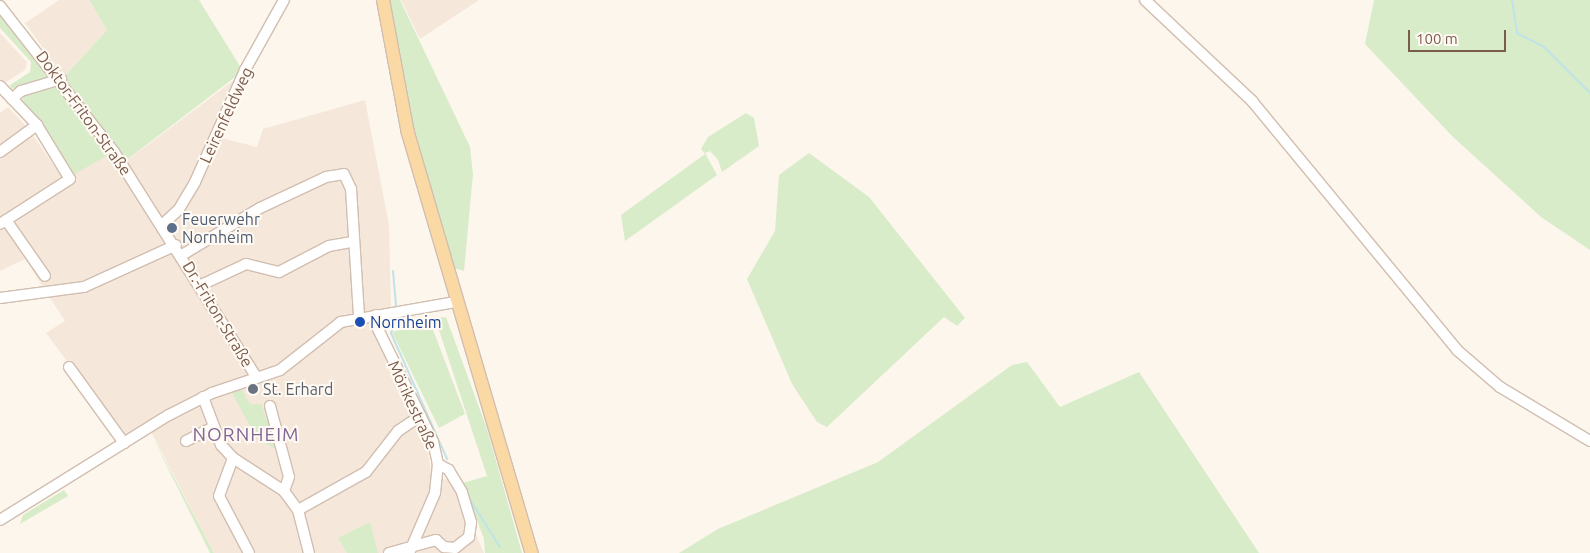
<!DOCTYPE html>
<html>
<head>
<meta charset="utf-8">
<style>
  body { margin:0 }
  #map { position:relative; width:1590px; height:553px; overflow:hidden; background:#fdf6ec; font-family:Ubuntu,sans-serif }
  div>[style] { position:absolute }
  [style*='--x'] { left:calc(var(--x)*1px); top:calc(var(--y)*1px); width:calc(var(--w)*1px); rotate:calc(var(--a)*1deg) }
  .residential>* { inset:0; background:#f5e8da }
  .green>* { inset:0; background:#d8ecc9 }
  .stream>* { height:2px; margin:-1px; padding:0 1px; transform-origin:1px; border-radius:1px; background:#bfe3e8 }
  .roads { filter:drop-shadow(1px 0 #d1beb0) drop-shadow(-1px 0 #d1beb0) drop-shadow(0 1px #d1beb0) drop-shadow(0 -1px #d1beb0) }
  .minor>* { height:10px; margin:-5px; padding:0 5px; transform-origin:5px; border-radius:5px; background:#fff }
  .major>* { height:12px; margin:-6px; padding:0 6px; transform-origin:6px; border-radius:6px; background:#fbd9a5 }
  .dots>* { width:14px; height:14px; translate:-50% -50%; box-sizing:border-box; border:2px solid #fffaf3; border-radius:50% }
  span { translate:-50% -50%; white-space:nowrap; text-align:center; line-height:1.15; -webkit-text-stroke:4px #fffaf3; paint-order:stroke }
  .street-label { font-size:16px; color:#7a5c4d }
  .service-label { font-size:16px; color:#4e5e75 }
  .left { translate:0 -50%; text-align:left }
  .transit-label { font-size:16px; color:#164399 }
  .worship-label { font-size:16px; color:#5b616d }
  .quarter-label { font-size:19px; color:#846695; letter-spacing:1px }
  .scale { position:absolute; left:1408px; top:30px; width:98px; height:22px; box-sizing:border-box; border:2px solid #7a5c4d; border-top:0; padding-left:6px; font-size:15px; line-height:18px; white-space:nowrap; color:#7a5c4d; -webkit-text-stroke:4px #fffaf3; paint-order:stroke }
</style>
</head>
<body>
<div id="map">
  <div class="residential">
    <div style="clip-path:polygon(59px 0,89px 0,107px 30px,64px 77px,25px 23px)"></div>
    <div style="clip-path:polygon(401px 0,479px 0,420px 39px)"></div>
    <div style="clip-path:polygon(0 33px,27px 62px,25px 70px,0 86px)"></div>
    <div style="clip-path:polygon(238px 77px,214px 136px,257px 147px,263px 129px,365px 100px,389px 225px,391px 308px,370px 311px,370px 326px,426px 437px,432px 480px,451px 479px,484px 553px,214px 553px,147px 424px,124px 438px,46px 333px,65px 321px,25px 259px,0 271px,0 113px,8px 107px,27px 127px,62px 177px,110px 154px,118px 167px)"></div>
  </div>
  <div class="green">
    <div style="clip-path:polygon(89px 0,199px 0,243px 71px,124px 162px,64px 77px,107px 30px)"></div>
    <div style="clip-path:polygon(385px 0,400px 0,470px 147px,473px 174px,464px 271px,451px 267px,418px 160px)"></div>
    <div style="clip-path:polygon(1374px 0,1590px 0,1590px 250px,1541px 217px,1453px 137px,1365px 44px)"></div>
    <div style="clip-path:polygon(0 14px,51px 73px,50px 77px,11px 89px,10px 85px,30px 72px,31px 62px,0 28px)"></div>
    <div style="clip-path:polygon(58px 87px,110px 154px,73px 175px,21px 103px,25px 95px)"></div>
    <div style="clip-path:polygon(746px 113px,754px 118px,759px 146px,722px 172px,718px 160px,710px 151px,705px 153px,717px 175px,625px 241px,621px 215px,705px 154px,701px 149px,708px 137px)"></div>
    <div style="clip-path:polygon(809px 153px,869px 197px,965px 318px,957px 326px,944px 317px,827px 427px,817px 422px,792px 384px,747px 279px,775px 231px,779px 175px)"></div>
    <div style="clip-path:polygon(446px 317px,487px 429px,522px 553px,485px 553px,484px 539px,463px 483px,487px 476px,435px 318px)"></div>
    <div style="clip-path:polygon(430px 322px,465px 414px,439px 428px,392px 332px)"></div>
    <div style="clip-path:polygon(1027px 362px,1060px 407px,1139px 372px,1259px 553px,679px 553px,718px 529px,878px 462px,1012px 365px)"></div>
    <div style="clip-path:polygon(241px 388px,250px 404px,262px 404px,266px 420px,271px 418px,278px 450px,257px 439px,231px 391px)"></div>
    <div style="clip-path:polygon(152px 436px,214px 553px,210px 553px)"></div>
    <div style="clip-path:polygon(64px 490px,68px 496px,20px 524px,23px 515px)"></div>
    <div style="clip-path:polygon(370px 522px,378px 553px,347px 553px,338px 538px)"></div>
  </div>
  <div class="stream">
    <div style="--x:1512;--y:0;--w:33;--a:81"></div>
    <div style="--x:1517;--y:33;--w:30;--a:27"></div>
    <div style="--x:1544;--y:47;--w:65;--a:45"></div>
    <div style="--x:393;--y:271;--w:37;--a:85"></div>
    <div style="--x:395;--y:321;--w:13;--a:108"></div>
    <div style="--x:391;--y:333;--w:138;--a:66"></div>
    <div style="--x:469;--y:498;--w:58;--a:57.7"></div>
  </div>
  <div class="roads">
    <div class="minor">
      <div style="--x:1145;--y:0;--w:147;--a:43.3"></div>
      <div style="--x:1252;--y:101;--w:323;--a:50.5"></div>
      <div style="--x:1457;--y:350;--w:57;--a:40.7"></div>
      <div style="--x:1500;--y:387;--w:105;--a:31"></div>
      <div style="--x:0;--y:6;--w:185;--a:52"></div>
      <div style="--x:114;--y:152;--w:267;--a:57.7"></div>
      <div style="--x:0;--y:86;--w:54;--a:46.5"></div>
      <div style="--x:37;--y:125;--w:63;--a:58.6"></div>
      <div style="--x:70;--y:179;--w:83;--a:147.3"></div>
      <div style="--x:12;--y:99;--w:12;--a:-42"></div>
      <div style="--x:21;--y:91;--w:42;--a:-16.7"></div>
      <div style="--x:0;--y:152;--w:46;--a:-36.1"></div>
      <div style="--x:6;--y:220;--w:68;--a:55.1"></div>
      <div style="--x:162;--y:225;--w:23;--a:-43"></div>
      <div style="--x:179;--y:209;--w:31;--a:-59"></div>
      <div style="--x:195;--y:182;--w:123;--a:-65.9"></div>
      <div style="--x:245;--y:70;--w:80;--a:-60.9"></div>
      <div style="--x:182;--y:255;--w:91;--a:-31.1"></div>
      <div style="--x:260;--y:208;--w:73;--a:-25.2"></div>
      <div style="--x:326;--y:177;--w:18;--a:-9"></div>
      <div style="--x:344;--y:174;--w:17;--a:65"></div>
      <div style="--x:351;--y:189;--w:127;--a:86.4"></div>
      <div style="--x:199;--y:286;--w:52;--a:-25.1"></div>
      <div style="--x:246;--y:264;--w:34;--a:14"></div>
      <div style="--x:279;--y:272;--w:56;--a:-27.5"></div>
      <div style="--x:329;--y:246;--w:22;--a:-10"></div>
      <div style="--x:0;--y:298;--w:85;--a:-7.5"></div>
      <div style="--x:84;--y:287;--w:101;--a:-24.5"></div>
      <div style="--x:376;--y:315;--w:14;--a:82"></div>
      <div style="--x:378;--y:329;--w:126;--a:64"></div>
      <div style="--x:433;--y:442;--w:23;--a:77"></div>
      <div style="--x:438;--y:464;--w:29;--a:96"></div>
      <div style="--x:435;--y:493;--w:65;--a:113.4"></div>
      <div style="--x:69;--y:367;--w:94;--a:54.1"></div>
      <div style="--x:203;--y:397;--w:51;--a:69.4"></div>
      <div style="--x:221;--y:445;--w:18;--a:47"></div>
      <div style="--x:233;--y:458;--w:61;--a:32.9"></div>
      <div style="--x:270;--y:406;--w:73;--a:75"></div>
      <div style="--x:289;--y:477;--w:15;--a:110"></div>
      <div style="--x:284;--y:491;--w:24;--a:54"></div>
      <div style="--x:298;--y:510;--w:44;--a:75.7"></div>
      <div style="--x:186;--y:441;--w:30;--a:-27"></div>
      <div style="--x:233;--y:458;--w:40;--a:110.2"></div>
      <div style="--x:219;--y:496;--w:64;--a:62.2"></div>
      <div style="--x:298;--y:510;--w:78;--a:-29.2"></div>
      <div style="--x:366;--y:472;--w:52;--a:-52"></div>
      <div style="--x:398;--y:431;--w:27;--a:-34"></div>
      <div style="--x:0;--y:520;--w:199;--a:-31.9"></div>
      <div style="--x:169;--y:415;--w:48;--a:-27.1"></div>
      <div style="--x:212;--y:393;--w:72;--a:-18.7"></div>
      <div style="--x:280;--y:370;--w:78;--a:-38.2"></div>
      <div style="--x:341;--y:322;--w:117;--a:-9.9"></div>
      <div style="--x:389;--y:553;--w:49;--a:-15.5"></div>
      <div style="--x:436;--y:540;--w:11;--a:41"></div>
      <div style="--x:444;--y:547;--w:11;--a:5"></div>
      <div style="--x:455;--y:548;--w:18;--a:-38"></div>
      <div style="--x:469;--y:537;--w:15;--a:-82"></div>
      <div style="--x:471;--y:522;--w:31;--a:-107"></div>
      <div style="--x:462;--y:492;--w:26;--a:-121"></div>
      <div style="--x:449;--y:470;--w:13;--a:-151"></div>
    </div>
    <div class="major">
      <div style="--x:383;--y:0;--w:135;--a:79.4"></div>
      <div style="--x:408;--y:133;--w:438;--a:73.6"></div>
    </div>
  </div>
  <div class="dots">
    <div style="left:172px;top:228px;background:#5c6f8a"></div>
    <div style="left:360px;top:322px;background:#1a4fb4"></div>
    <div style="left:253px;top:389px;background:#6b7280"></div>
  </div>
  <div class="street-label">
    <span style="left:84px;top:113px;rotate:54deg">Doktor-Friton-Straße</span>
    <span style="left:226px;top:115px;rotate:-65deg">Leirenfeldweg</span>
    <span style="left:218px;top:314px;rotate:59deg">Dr.-Friton-Straße</span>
    <span style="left:413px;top:405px;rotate:65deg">Mörikestraße</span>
  </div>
  <div class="service-label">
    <span class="left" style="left:182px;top:228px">Feuerwehr<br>Nornheim</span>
  </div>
  <div class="transit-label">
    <span class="left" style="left:370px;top:322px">Nornheim</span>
  </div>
  <div class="worship-label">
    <span class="left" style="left:263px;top:389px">St. Erhard</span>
  </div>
  <div class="quarter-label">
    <span style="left:246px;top:435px">NORNHEIM</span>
  </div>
  <div class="scale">100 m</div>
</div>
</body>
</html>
